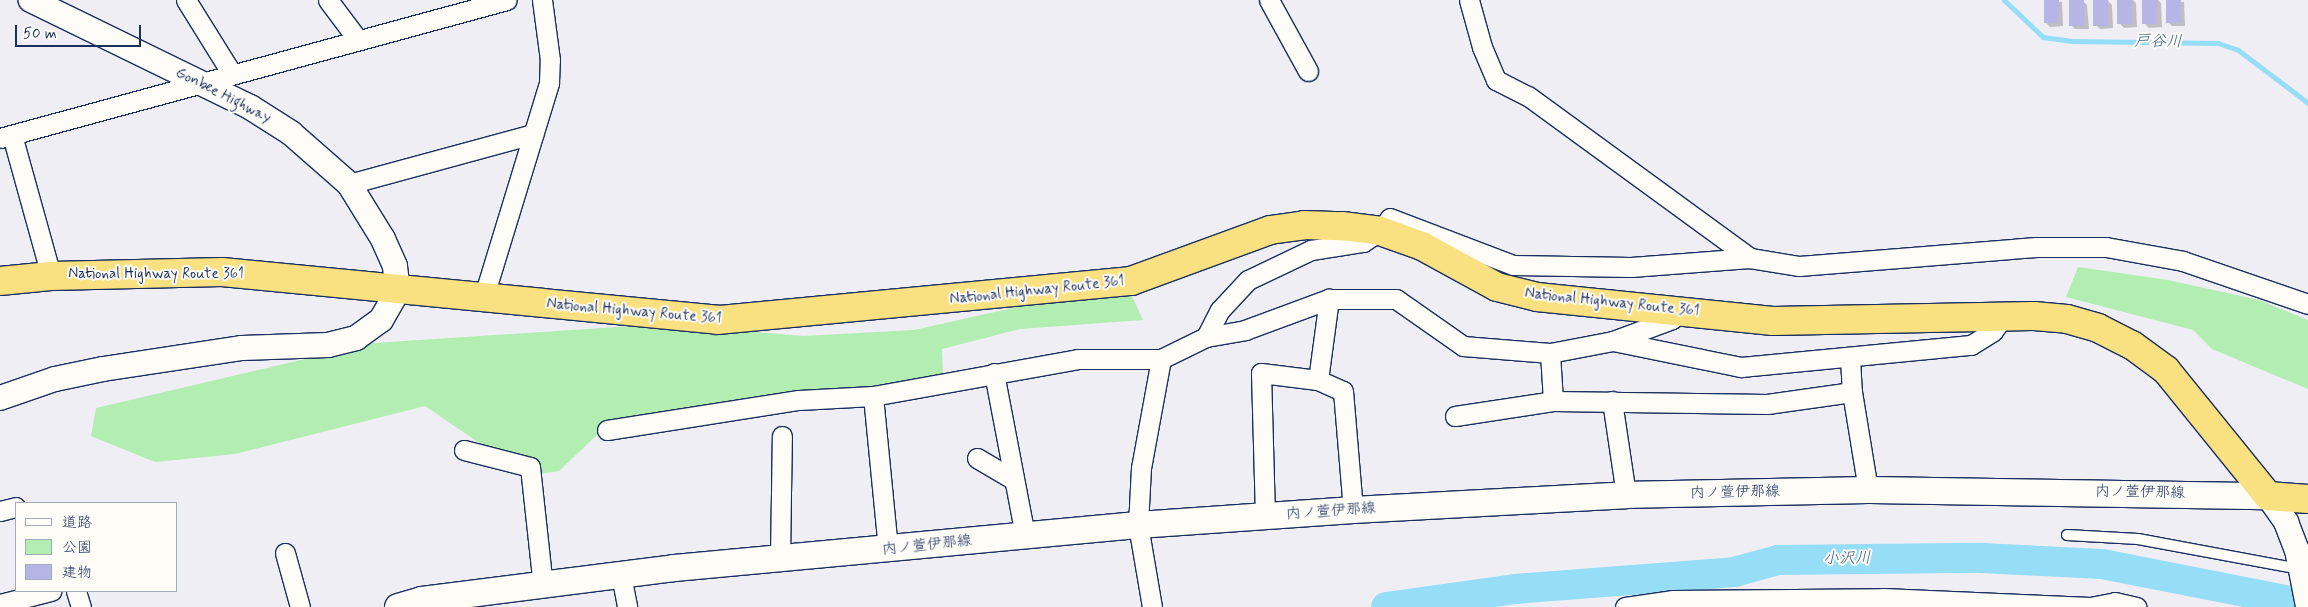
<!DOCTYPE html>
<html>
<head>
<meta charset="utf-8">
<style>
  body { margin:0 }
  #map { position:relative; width:2308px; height:607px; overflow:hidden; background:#efeef4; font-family:Mynerve,"Klee One",sans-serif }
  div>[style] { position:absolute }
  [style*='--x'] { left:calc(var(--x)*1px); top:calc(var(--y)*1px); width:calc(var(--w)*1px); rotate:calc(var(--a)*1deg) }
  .green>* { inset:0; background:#b2edb2 }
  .water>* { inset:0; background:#96ddf8 }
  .shadow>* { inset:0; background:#0003 }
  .stream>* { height:5px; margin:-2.5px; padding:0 2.5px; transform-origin:2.5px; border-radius:2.5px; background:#96ddf8 }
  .river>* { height:30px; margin:-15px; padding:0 15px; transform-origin:15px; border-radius:15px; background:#96ddf8 }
  .building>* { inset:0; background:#b7b4e6; transform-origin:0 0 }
  .roads { filter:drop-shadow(1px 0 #1b2f5e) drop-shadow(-1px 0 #1b2f5e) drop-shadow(0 1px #1b2f5e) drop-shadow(0 -1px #1b2f5e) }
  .service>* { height:10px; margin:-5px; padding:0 5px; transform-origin:5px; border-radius:5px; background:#fdfcf7 }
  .minor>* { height:19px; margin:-9.5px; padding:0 9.5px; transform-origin:9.5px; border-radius:9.5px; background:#fdfcf7 }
  .tertiary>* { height:24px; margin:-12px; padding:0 12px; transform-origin:12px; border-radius:12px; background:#fdfcf7 }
  .secondary>* { height:26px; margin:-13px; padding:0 13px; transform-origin:13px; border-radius:13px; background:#fdfcf7 }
  .trunk>* { height:28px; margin:-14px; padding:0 14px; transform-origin:14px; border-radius:14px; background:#f9e181 }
  span { translate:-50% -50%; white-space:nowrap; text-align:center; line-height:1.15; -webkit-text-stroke:4px #fdfcf7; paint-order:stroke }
  .street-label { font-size:15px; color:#1b2f5e }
  .water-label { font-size:16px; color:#3a5a84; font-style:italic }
  .legend { position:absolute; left:15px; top:502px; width:162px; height:90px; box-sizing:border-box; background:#fdfcf7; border:1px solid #a3aaba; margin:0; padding:6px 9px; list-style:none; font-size:15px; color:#1b2f5e }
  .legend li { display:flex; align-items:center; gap:10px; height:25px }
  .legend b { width:25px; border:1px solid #a3aaba }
  .scale { position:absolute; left:15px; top:25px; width:126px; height:22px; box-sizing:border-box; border:2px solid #1b2f5e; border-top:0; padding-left:6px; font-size:15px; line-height:18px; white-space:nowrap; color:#1b2f5e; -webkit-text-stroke:4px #fdfcf7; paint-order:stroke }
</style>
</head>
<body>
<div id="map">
  <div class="green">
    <div style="clip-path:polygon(2078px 267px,2168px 280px,2259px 300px,2308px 320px,2308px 389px,2212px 349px,2193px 330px,2066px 297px)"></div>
    <div style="clip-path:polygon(1131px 294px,1143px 320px,1020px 329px,942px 349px,943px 375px,916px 390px,771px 396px,597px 435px,559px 471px,528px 476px,425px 406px,235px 454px,155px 462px,91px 436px,96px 408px,374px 343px,663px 324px,803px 336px,914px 330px,1070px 295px)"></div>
  </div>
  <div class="water">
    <div style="clip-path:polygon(2264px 581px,2308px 593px,2308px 607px,2257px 607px)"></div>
  </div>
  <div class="shadow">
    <div style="clip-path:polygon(2045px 0,2062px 2px,2063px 26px,2050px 27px,2046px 23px)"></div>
    <div style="clip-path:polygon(2119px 0,2133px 0,2136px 3px,2137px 27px,2124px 28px,2120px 24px)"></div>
    <div style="clip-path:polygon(2144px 0,2158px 0,2161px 3px,2162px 27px,2149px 28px,2145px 24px)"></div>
    <div style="clip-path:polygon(2167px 0,2184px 2px,2185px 26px,2172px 26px,2168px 22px)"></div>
    <div style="clip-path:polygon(2083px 1px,2087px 5px,2089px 29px,2075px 29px,2071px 25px)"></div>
    <div style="clip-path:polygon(2108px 1px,2112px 5px,2113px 28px,2100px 29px,2096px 25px)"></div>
  </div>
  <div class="stream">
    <div style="--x:2004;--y:0;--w:54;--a:43.5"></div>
    <div style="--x:2043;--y:37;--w:29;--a:8"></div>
    <div style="--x:2072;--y:41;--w:146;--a:0.8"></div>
    <div style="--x:2218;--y:43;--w:21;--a:19"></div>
    <div style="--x:2238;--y:50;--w:88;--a:37.1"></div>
  </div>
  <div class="river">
    <div style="--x:1386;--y:607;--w:130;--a:-7.9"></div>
    <div style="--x:1515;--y:589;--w:220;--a:-4.4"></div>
    <div style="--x:1734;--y:572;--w:46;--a:-15.3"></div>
    <div style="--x:1778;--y:560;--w:204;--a:-0.6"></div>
    <div style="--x:1982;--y:558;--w:120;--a:2.9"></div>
    <div style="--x:2102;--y:564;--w:202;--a:11.1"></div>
  </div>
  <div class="building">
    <div style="left:2044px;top:0;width:15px;height:23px"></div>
    <div style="left:2069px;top:0;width:15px;height:26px"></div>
    <div style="left:2093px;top:0;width:15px;height:26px"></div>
    <div style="left:2117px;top:0;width:15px;height:24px"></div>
    <div style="left:2142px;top:0;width:15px;height:24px"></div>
    <div style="left:2166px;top:0;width:15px;height:23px"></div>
  </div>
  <div class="roads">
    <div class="service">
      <div style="--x:2067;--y:535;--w:71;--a:3.2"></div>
      <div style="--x:2138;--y:539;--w:165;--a:10.5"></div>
    </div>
    <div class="minor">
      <div style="--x:186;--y:0;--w:87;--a:58.1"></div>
      <div style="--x:328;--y:0;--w:50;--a:53.1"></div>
      <div style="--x:1269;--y:0;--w:81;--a:61.2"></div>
      <div style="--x:1469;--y:0;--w:49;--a:74.5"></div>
      <div style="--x:1482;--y:47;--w:36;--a:67"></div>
      <div style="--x:1496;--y:80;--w:36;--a:27"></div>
      <div style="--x:1528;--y:96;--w:275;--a:36.1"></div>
      <div style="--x:12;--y:135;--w:146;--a:74.5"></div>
      <div style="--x:0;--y:138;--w:525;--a:-15.23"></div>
      <div style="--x:349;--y:184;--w:191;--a:-15.2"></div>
      <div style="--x:483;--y:299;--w:226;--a:-73"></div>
      <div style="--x:549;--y:83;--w:23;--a:-88"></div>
      <div style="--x:550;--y:60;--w:61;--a:-97.6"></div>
      <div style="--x:1206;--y:337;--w:40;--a:-10"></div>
      <div style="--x:1245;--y:330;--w:90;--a:-20.3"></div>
      <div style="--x:1329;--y:299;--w:67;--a:0"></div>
      <div style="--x:1396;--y:299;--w:82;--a:35"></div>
      <div style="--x:1463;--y:346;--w:87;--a:4.6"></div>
      <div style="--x:1550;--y:353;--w:64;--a:-10.8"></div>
      <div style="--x:1613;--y:341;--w:63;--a:-20.4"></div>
      <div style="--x:1672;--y:319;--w:12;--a:-42"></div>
      <div style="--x:1613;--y:341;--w:131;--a:11.5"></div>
      <div style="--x:1741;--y:367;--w:231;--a:-5.5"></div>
      <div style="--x:1971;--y:345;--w:26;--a:-32"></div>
      <div style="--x:1993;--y:331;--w:19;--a:-54"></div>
      <div style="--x:1550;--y:353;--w:48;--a:86.4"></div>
      <div style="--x:1850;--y:357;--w:35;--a:87"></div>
      <div style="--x:1852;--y:392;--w:99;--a:80.7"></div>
      <div style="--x:994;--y:373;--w:166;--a:79.2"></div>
      <div style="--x:1318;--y:380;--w:27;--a:24"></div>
      <div style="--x:1343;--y:391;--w:119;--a:85.2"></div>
      <div style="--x:873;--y:396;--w:155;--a:84.4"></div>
      <div style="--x:1612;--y:401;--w:95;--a:81.5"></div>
      <div style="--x:1455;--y:416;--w:99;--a:-8.7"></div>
      <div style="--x:1553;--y:401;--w:214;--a:0.8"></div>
      <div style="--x:1767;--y:404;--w:86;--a:-8"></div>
      <div style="--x:607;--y:430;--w:194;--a:-8.9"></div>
      <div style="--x:799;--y:400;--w:74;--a:-3.1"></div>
      <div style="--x:873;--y:396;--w:208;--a:-10.2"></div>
      <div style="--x:1078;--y:359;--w:83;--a:0"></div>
      <div style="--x:464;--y:450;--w:68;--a:14.4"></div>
      <div style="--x:530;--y:467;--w:120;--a:83.8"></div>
      <div style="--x:977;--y:458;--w:43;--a:30.7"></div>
      <div style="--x:0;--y:511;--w:16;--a:-14"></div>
      <div style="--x:1265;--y:516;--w:143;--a:-91.6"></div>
      <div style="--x:1261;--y:373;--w:57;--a:7"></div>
      <div style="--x:1318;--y:380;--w:82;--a:-82.3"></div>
      <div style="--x:285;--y:553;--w:56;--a:74.5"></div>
      <div style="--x:780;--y:557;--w:121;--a:-89.1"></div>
      <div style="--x:621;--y:575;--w:33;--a:79"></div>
      <div style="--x:76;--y:591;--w:17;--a:73"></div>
      <div style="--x:0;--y:604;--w:53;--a:-14.3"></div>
      <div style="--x:1152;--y:607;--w:83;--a:-99.7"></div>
      <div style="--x:1138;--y:525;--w:57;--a:-87"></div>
      <div style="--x:1141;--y:468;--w:111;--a:-79.6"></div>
      <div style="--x:1161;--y:359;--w:50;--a:-26.1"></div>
      <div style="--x:1206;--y:337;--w:30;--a:-63"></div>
      <div style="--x:1220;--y:310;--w:41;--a:-47"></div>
      <div style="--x:1248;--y:280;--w:70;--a:-25.5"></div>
      <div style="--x:1311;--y:250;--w:53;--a:-8.7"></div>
      <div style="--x:1363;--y:242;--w:20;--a:-33"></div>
      <div style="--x:1380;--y:231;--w:16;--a:-52"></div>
      <div style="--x:1390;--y:218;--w:132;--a:20.9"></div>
      <div style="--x:1513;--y:265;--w:118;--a:1"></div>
      <div style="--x:1631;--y:267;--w:119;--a:-4.3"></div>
      <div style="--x:1750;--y:258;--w:50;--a:9.3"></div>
      <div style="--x:1799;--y:266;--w:238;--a:-4.6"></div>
      <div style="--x:2036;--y:247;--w:70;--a:0"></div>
      <div style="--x:2106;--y:247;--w:78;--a:10.3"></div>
      <div style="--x:2183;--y:261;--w:132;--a:19"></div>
      <div style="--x:1625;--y:607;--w:49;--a:-8.3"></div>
      <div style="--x:1673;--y:600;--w:210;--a:-0.5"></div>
      <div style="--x:1883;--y:598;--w:207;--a:2.5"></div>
      <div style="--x:2090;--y:607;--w:25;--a:-11"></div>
      <div style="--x:2115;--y:602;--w:22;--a:13"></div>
    </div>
    <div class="tertiary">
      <div style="--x:0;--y:398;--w:58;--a:-19.1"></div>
      <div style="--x:55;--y:379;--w:49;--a:-11.8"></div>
      <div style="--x:103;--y:369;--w:141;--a:-8.6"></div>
      <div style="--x:242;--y:348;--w:86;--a:-2"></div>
      <div style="--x:328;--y:345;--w:29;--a:-14"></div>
      <div style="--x:356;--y:338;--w:31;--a:-36"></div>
      <div style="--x:381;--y:320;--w:34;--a:-60"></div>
      <div style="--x:398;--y:291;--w:25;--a:-97"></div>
      <div style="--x:395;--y:266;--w:30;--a:-114"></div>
      <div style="--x:383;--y:239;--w:65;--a:-121.7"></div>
      <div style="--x:349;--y:184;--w:77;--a:-138.7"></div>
      <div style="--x:291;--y:133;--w:49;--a:-147.6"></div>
      <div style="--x:250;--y:107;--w:244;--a:-154"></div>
      <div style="--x:2268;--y:496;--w:32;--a:55"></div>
      <div style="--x:2286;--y:522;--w:30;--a:69"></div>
      <div style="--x:2297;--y:550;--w:57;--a:78.9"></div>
    </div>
    <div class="secondary">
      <div style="--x:398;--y:607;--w:25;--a:-16"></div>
      <div style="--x:422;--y:600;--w:254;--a:-7.2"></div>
      <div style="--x:674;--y:568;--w:466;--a:-5.3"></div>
      <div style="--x:1138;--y:525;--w:216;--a:-4"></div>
      <div style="--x:1353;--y:510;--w:273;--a:-3.1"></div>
      <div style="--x:1626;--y:495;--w:242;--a:-1.2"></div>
      <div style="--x:1868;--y:490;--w:400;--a:0.9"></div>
    </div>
    <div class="trunk">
      <div style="--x:0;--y:281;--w:51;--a:-5.6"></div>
      <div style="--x:51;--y:276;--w:171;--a:-1.3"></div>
      <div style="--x:222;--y:272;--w:498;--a:5.5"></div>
      <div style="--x:718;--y:320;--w:415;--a:-5.4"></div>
      <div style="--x:1131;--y:281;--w:148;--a:-20.1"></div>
      <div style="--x:1270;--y:230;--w:34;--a:-8"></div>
      <div style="--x:1304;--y:225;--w:38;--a:2"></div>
      <div style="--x:1342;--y:226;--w:38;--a:7"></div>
      <div style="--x:1380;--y:231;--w:45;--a:19.7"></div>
      <div style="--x:1422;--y:246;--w:85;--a:28.7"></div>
      <div style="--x:1497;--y:287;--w:41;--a:14"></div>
      <div style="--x:1537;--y:297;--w:237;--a:5.8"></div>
      <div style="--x:1773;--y:321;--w:261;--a:-1.1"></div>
      <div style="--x:2034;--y:316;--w:33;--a:5"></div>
      <div style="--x:2067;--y:319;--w:32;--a:16"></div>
      <div style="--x:2098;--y:328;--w:38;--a:27"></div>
      <div style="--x:2132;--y:345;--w:42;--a:36.3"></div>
      <div style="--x:2166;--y:370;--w:162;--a:51"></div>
      <div style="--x:2268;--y:496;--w:40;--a:4.3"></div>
    </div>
  </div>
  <div class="street-label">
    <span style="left:223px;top:96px;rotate:27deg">Gonbee Highway</span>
    <span style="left:156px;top:275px">National Highway Route 361</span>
    <span style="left:1037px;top:291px;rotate:-6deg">National Highway Route 361</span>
    <span style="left:1612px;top:303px;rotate:6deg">National Highway Route 361</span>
    <span style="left:634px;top:312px;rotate:5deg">National Highway Route 361</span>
    <span style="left:1735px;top:493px;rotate:-1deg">内ノ萱伊那線</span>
    <span style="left:2140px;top:493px;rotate:1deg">内ノ萱伊那線</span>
    <span style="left:1331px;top:512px;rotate:-4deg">内ノ萱伊那線</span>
    <span style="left:927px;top:546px;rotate:-6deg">内ノ萱伊那線</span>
  </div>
  <div class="water-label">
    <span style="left:2158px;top:42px;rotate:1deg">戸谷川</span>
    <span style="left:1847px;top:559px;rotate:-1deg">小沢川</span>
  </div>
  <ul class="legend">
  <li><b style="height:6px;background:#fdfcf7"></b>道路</li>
  <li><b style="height:14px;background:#b2edb2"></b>公園</li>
  <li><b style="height:14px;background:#b7b4e6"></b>建物</li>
  </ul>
  <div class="scale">50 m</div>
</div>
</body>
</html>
